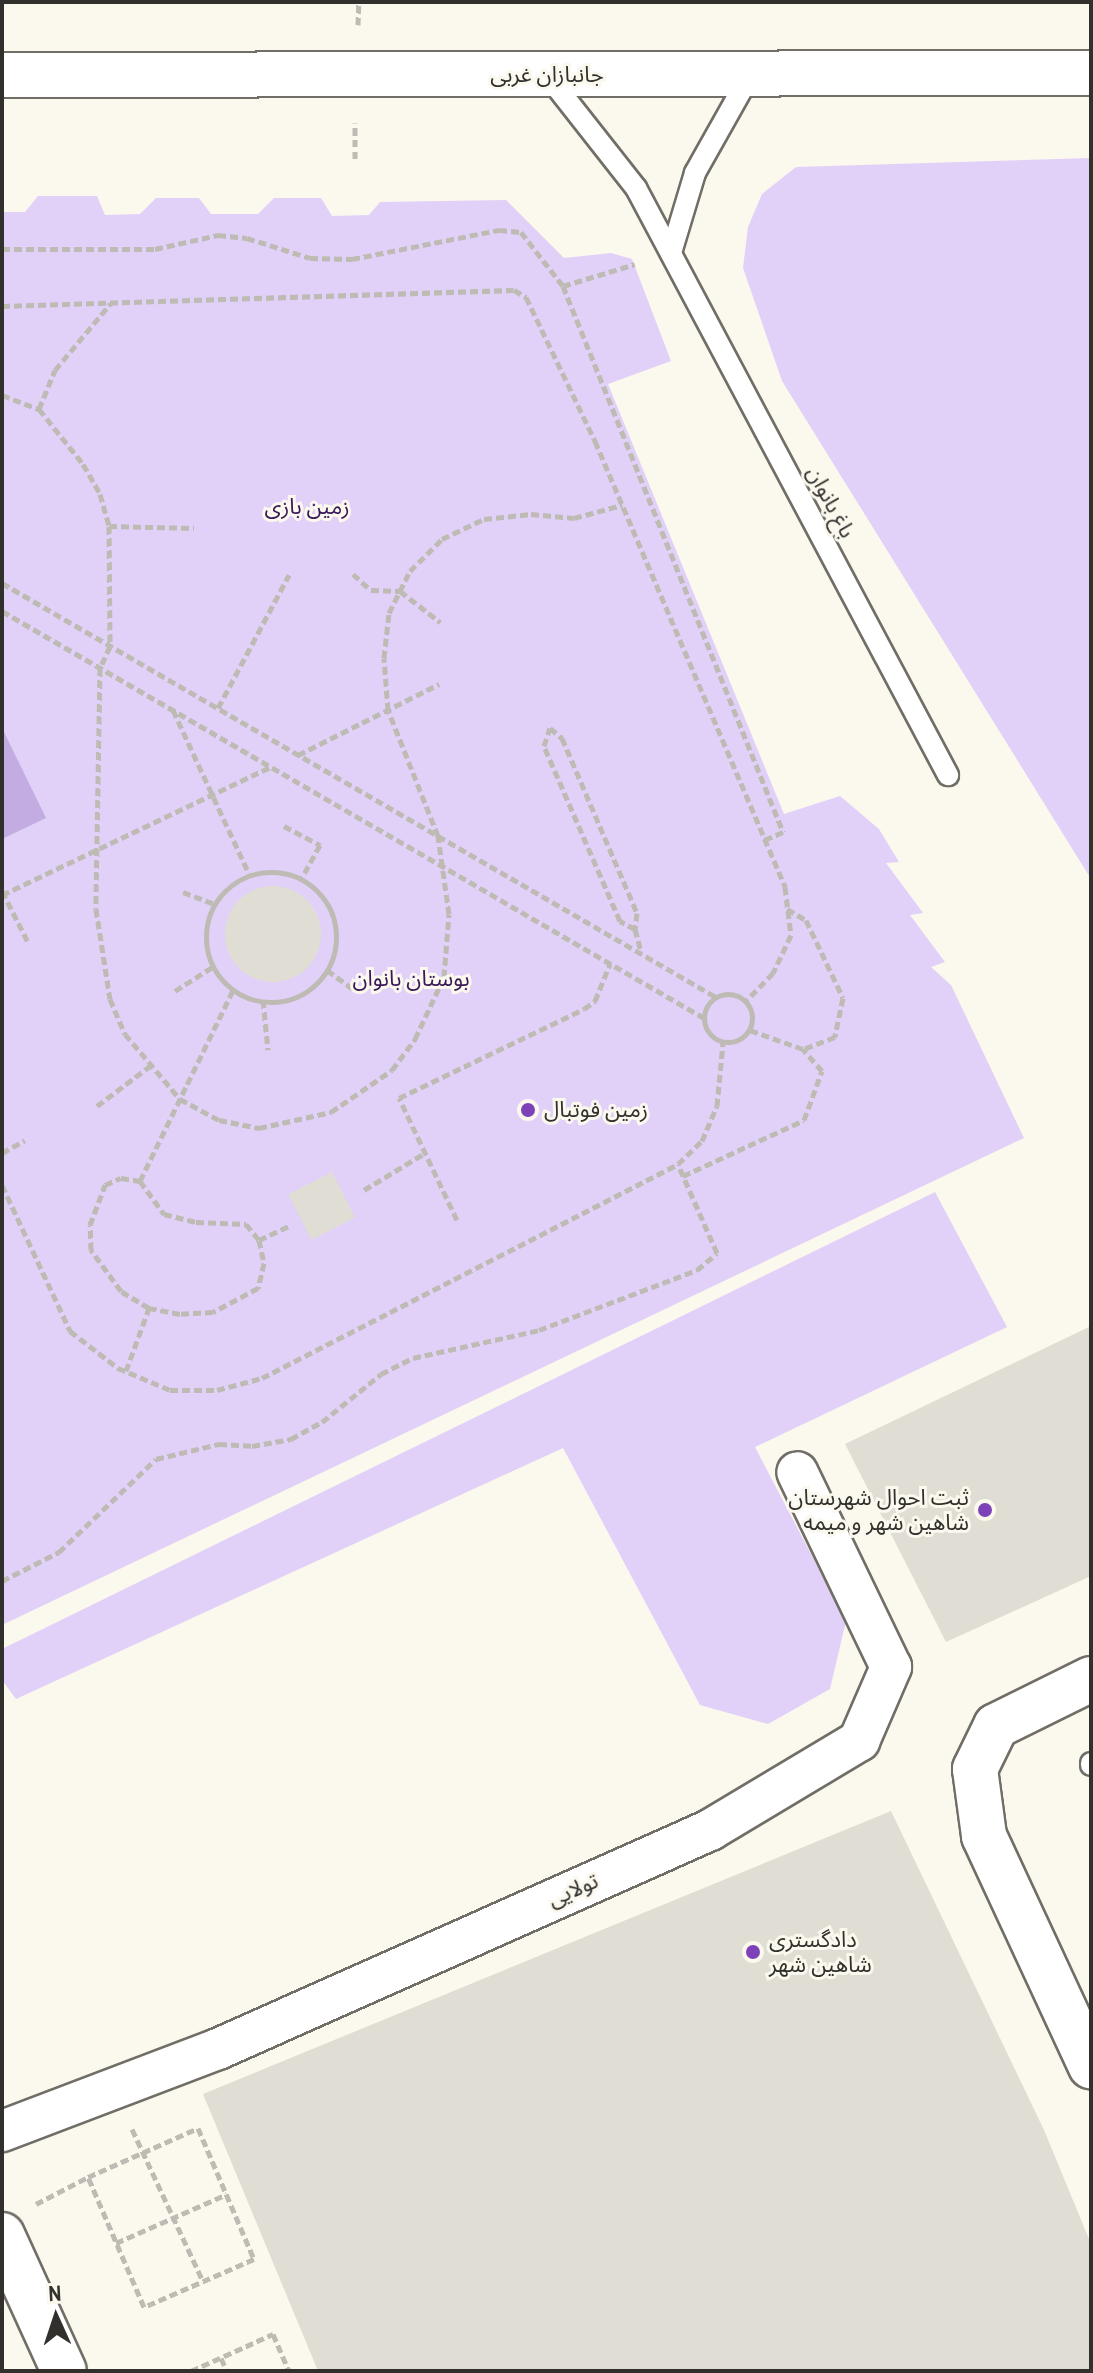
<!DOCTYPE html>
<html>
<head>
<meta charset="utf-8">
<style>
  body { margin:0 }
  #map { position:relative; width:1093px; height:2373px; overflow:hidden; background:#fbf8ee; font-family:"Archivo Narrow","Noto Sans Arabic",sans-serif }
  div>[style] { position:absolute }
  [style*='--x'] { left:calc(var(--x)*1px); top:calc(var(--y)*1px); width:calc(var(--w)*1px); rotate:calc(var(--a)*1deg) }
  .green>* { inset:0; background:#e1d1f8 }
  .water>* { inset:0; background:#c3ace2 }
  .building>* { inset:0; background:#e0ded4; transform-origin:0 0 }
  .round { border-radius:50% }
  .path>* { height:5px; margin-top:-2.5px; transform-origin:0; background:repeating-linear-gradient(90deg,#bdbbb3 0 8px,transparent 0 12px) }
  .path>.ring { margin:-2.5px; padding:0; box-sizing:content-box; background:none; border:5px solid #bdbbb3; border-radius:50% }
  .roads { filter:drop-shadow(2px 0 #706e66) drop-shadow(-2px 0 #706e66) drop-shadow(0 2px #706e66) drop-shadow(0 -2px #706e66) }
  .service>* { height:20px; margin:-10px; padding:0 10px; transform-origin:10px; border-radius:10px; background:#fff }
  .minor>* { height:40px; margin:-20px; padding:0 20px; transform-origin:20px; border-radius:20px; background:#fff }
  .tertiary>* { height:44px; margin:-22px; padding:0 22px; transform-origin:22px; border-radius:22px; background:#fff }
  .secondary>* { height:44px; margin:-22px; padding:0 22px; transform-origin:22px; border-radius:22px; background:#fff }
  .primary>* { height:44px; margin:-22px; padding:0 22px; transform-origin:22px; border-radius:22px; background:#fff }
  .dots>* { width:22px; height:22px; translate:-50% -50%; box-sizing:border-box; border:4px solid #fbf8ee; border-radius:50% }
  span { translate:-50% -50%; white-space:nowrap; text-align:center; line-height:1.15; -webkit-text-stroke:6px #fbf8ee; paint-order:stroke }
  .street-label { font-size:22px; color:#31302d }
  .park-label { font-size:22px; color:#391857 }
  .poi-label { font-size:22px; color:#31302d }
  .left { translate:0 -50%; text-align:left }
  .right { translate:-100% -50%; text-align:right }
  .frame { position:absolute; inset:0; border:4px solid #31302d; pointer-events:none }
  .north { position:absolute; left:16px; top:2277px; width:80px; height:80px; -webkit-text-stroke:6px #fbf8ee; paint-order:stroke; rotate:357deg; font-size:22px; font-weight:700; line-height:32px; text-align:center; color:#31302d }
  .north::after { content:''; display:block; margin:auto; width:28px; height:36px; background:#31302d; clip-path:polygon(50% 0,100% 100%,50% 72%,0 100%) }
</style>
</head>
<body>
<div id="map">
  <div class="green">
    <div style="clip-path:polygon(1091px 158px,1091px 879px,782px 381px,743px 268px,748px 227px,762px 194px,796px 167px)"></div>
    <div style="clip-path:polygon(38px 196px,97px 196px,105px 215px,140px 214px,156px 198px,199px 198px,211px 214px,258px 214px,274px 198px,321px 198px,332px 216px,369px 215px,380px 202px,506px 200px,564px 258px,611px 253px,632px 259px,671px 361px,608px 384px,784px 814px,840px 796px,879px 829px,899px 862px,886px 863px,923px 913px,910px 915px,945px 962px,931px 967px,951px 985px,1024px 1138px,2px 1625px,2px 212px,25px 212px)"></div>
    <div style="clip-path:polygon(935px 1192px,1007px 1327px,755px 1447px,846px 1621px,830px 1689px,768px 1724px,700px 1705px,563px 1448px,16px 1699px,2px 1680px,2px 1649px)"></div>
  </div>
  <div class="water">
    <div style="clip-path:polygon(2px 728px,46px 818px,2px 839px)"></div>
  </div>
  <div class="building">
    <div class="round" style="left:225px;top:886px;width:96px;height:96px"></div>
    <div style="left:332px;top:1172px;width:51px;height:49px;rotate:63deg"></div>
    <div style="clip-path:polygon(1091px 1326px,1091px 1576px,946px 1642px,845px 1444px)"></div>
    <div style="clip-path:polygon(891px 1811px,1044px 2130px,1091px 2244px,1091px 2371px,318px 2371px,203px 2094px)"></div>
  </div>
  <div class="path">
    <div style="--x:358;--y:25;--w:23;--a:-88"></div>
    <div style="--x:355;--y:159;--w:36;--a:-90"></div>
    <div style="--x:2;--y:249;--w:153;--a:0"></div>
    <div style="--x:155;--y:249;--w:65;--a:-12.5"></div>
    <div style="--x:218;--y:235;--w:29;--a:6"></div>
    <div style="--x:247;--y:238;--w:66;--a:17.6"></div>
    <div style="--x:310;--y:258;--w:42;--a:1.4"></div>
    <div style="--x:352;--y:259;--w:150;--a:-11.2"></div>
    <div style="--x:499;--y:230;--w:22;--a:5"></div>
    <div style="--x:521;--y:232;--w:68;--a:52.1"></div>
    <div style="--x:563;--y:286;--w:589;--a:68.05"></div>
    <div style="--x:783;--y:832;--w:21;--a:157"></div>
    <div style="--x:563;--y:286;--w:75;--a:-17"></div>
    <div style="--x:2;--y:306;--w:512;--a:-1.79"></div>
    <div style="--x:514;--y:290;--w:14;--a:30"></div>
    <div style="--x:526;--y:297;--w:160;--a:64.4"></div>
    <div style="--x:595;--y:441;--w:485;--a:66.9"></div>
    <div style="--x:785;--y:887;--w:48;--a:82.9"></div>
    <div style="--x:791;--y:935;--w:42;--a:115.3"></div>
    <div style="--x:773;--y:973;--w:39;--a:134"></div>
    <div style="--x:2;--y:395;--w:40;--a:21"></div>
    <div style="--x:39;--y:409;--w:70;--a:51.3"></div>
    <div style="--x:83;--y:464;--w:34;--a:60"></div>
    <div style="--x:100;--y:494;--w:33;--a:74"></div>
    <div style="--x:109;--y:526;--w:120;--a:89.5"></div>
    <div style="--x:110;--y:646;--w:24;--a:114"></div>
    <div style="--x:100;--y:668;--w:241;--a:91"></div>
    <div style="--x:96;--y:909;--w:91;--a:81.2"></div>
    <div style="--x:110;--y:999;--w:38;--a:67"></div>
    <div style="--x:125;--y:1034;--w:85;--a:49.8"></div>
    <div style="--x:180;--y:1099;--w:44;--a:28.3"></div>
    <div style="--x:219;--y:1120;--w:41;--a:11.3"></div>
    <div style="--x:259;--y:1128;--w:74;--a:-12.5"></div>
    <div style="--x:331;--y:1112;--w:74;--a:-34.5"></div>
    <div style="--x:392;--y:1070;--w:39;--a:-53"></div>
    <div style="--x:415;--y:1039;--w:68;--a:-64.9"></div>
    <div style="--x:444;--y:977;--w:63;--a:-85.5"></div>
    <div style="--x:449;--y:914;--w:79;--a:-98"></div>
    <div style="--x:438;--y:836;--w:136;--a:-111.6"></div>
    <div style="--x:388;--y:710;--w:52;--a:-94.4"></div>
    <div style="--x:384;--y:658;--w:45;--a:-83.7"></div>
    <div style="--x:389;--y:613;--w:47;--a:-63.4"></div>
    <div style="--x:410;--y:571;--w:45;--a:-45"></div>
    <div style="--x:442;--y:539;--w:47;--a:-25.5"></div>
    <div style="--x:484;--y:519;--w:47;--a:-6.1"></div>
    <div style="--x:531;--y:514;--w:43;--a:5.3"></div>
    <div style="--x:574;--y:518;--w:50;--a:-15.2"></div>
    <div style="--x:39;--y:409;--w:42;--a:-67.7"></div>
    <div style="--x:55;--y:370;--w:87;--a:-50.1"></div>
    <div style="--x:109;--y:526;--w:85;--a:1.3"></div>
    <div style="--x:353;--y:574;--w:24;--a:42"></div>
    <div style="--x:371;--y:590;--w:29;--a:2"></div>
    <div style="--x:400;--y:591;--w:51;--a:37.8"></div>
    <div style="--x:2;--y:583;--w:825;--a:30.11"></div>
    <div style="--x:2;--y:611;--w:811;--a:30.1"></div>
    <div style="--x:218;--y:708;--w:151;--a:-61.9"></div>
    <div style="--x:173;--y:710;--w:183;--a:65.1"></div>
    <div style="--x:550;--y:728;--w:16;--a:40"></div>
    <div style="--x:562;--y:738;--w:190;--a:66.8"></div>
    <div style="--x:637;--y:913;--w:16;--a:97"></div>
    <div style="--x:635;--y:929;--w:17;--a:-152"></div>
    <div style="--x:620;--y:921;--w:191;--a:-113.5"></div>
    <div style="--x:544;--y:746;--w:19;--a:-72"></div>
    <div style="--x:298;--y:755;--w:158;--a:-26.7"></div>
    <div style="--x:284;--y:826;--w:41;--a:27.8"></div>
    <div style="--x:320;--y:845;--w:39;--a:119"></div>
    <div class="ring" style="left:206px;top:872px;width:125px;height:125px"></div>
    <div style="--x:2;--y:891;--w:57;--a:63"></div>
    <div style="--x:183;--y:892;--w:34;--a:21"></div>
    <div style="--x:2;--y:895;--w:297;--a:-25.5"></div>
    <div style="--x:787;--y:909;--w:22;--a:30"></div>
    <div style="--x:806;--y:920;--w:86;--a:64.6"></div>
    <div style="--x:843;--y:998;--w:40;--a:102"></div>
    <div style="--x:835;--y:1037;--w:34;--a:159"></div>
    <div style="--x:635;--y:929;--w:24;--a:75"></div>
    <div style="--x:327;--y:970;--w:34;--a:36"></div>
    <div style="--x:175;--y:991;--w:46;--a:-32.7"></div>
    <div class="ring" style="left:704px;top:994px;width:43px;height:43px"></div>
    <div style="--x:263;--y:1000;--w:50;--a:84.3"></div>
    <div style="--x:97;--y:1106;--w:66;--a:-37"></div>
    <div style="--x:2;--y:1153;--w:26;--a:-29"></div>
    <div style="--x:683;--y:1176;--w:133;--a:-24.8"></div>
    <div style="--x:804;--y:1120;--w:52;--a:-69.8"></div>
    <div style="--x:822;--y:1071;--w:29;--a:-131"></div>
    <div style="--x:803;--y:1049;--w:56;--a:-160.3"></div>
    <div style="--x:121;--y:1178;--w:19;--a:9"></div>
    <div style="--x:140;--y:1181;--w:41;--a:54"></div>
    <div style="--x:164;--y:1214;--w:33;--a:14"></div>
    <div style="--x:196;--y:1222;--w:50;--a:2.3"></div>
    <div style="--x:246;--y:1224;--w:21;--a:51"></div>
    <div style="--x:259;--y:1240;--w:24;--a:78"></div>
    <div style="--x:264;--y:1263;--w:26;--a:103"></div>
    <div style="--x:258;--y:1288;--w:51;--a:151.9"></div>
    <div style="--x:213;--y:1312;--w:33;--a:177"></div>
    <div style="--x:180;--y:1314;--w:32;--a:-169"></div>
    <div style="--x:149;--y:1308;--w:33;--a:-149"></div>
    <div style="--x:121;--y:1291;--w:51;--a:-126.2"></div>
    <div style="--x:91;--y:1250;--w:25;--a:-92"></div>
    <div style="--x:90;--y:1225;--w:43;--a:-69.4"></div>
    <div style="--x:105;--y:1185;--w:17;--a:-24"></div>
    <div style="--x:140;--y:1181;--w:212;--a:-64"></div>
    <div style="--x:2;--y:1185;--w:161;--a:65"></div>
    <div style="--x:70;--y:1331;--w:61;--a:37.6"></div>
    <div style="--x:118;--y:1368;--w:56;--a:22.9"></div>
    <div style="--x:170;--y:1390;--w:47;--a:0"></div>
    <div style="--x:217;--y:1390;--w:47;--a:-14.9"></div>
    <div style="--x:262;--y:1378;--w:468;--a:-27.2"></div>
    <div style="--x:678;--y:1164;--w:33;--a:-44"></div>
    <div style="--x:702;--y:1141;--w:38;--a:-67"></div>
    <div style="--x:717;--y:1106;--w:64;--a:-84.6"></div>
    <div style="--x:364;--y:1190;--w:71;--a:-31.2"></div>
    <div style="--x:457;--y:1220;--w:135;--a:-115.4"></div>
    <div style="--x:399;--y:1098;--w:205;--a:-25.7"></div>
    <div style="--x:584;--y:1009;--w:14;--a:-36"></div>
    <div style="--x:595;--y:1001;--w:40;--a:-68"></div>
    <div style="--x:259;--y:1240;--w:33;--a:-25"></div>
    <div style="--x:126;--y:1371;--w:67;--a:-69.9"></div>
    <div style="--x:2;--y:1581;--w:64;--a:-27"></div>
    <div style="--x:59;--y:1552;--w:134;--a:-43.8"></div>
    <div style="--x:156;--y:1459;--w:65;--a:-13.4"></div>
    <div style="--x:219;--y:1444;--w:33;--a:3"></div>
    <div style="--x:252;--y:1446;--w:40;--a:-10"></div>
    <div style="--x:291;--y:1439;--w:35;--a:-29"></div>
    <div style="--x:322;--y:1422;--w:76;--a:-39.1"></div>
    <div style="--x:381;--y:1374;--w:36;--a:-27"></div>
    <div style="--x:413;--y:1358;--w:129;--a:-12.5"></div>
    <div style="--x:539;--y:1330;--w:169;--a:-20.8"></div>
    <div style="--x:697;--y:1270;--w:26;--a:-40"></div>
    <div style="--x:717;--y:1253;--w:97;--a:-113.7"></div>
    <div style="--x:198;--y:2128;--w:142;--a:66.9"></div>
    <div style="--x:254;--y:2259;--w:120;--a:156.4"></div>
    <div style="--x:144;--y:2307;--w:142;--a:-113.3"></div>
    <div style="--x:88;--y:2177;--w:120;--a:-24"></div>
    <div style="--x:132;--y:2129;--w:168;--a:65"></div>
    <div style="--x:36;--y:2204;--w:59;--a:-27.4"></div>
    <div style="--x:116;--y:2243;--w:121;--a:-23.8"></div>
    <div style="--x:221;--y:2358;--w:14;--a:65"></div>
    <div style="--x:191;--y:2371;--w:90;--a:-24.3"></div>
    <div style="--x:273;--y:2334;--w:40;--a:66.6"></div>
  </div>
  <div class="roads">
    <div class="service">
      <div style="--x:547;--y:75;--w:144;--a:51.8"></div>
      <div style="--x:636;--y:188;--w:665;--a:62.01"></div>
      <div style="--x:671;--y:253;--w:84;--a:-73.3"></div>
      <div style="--x:695;--y:173;--w:112;--a:-60.7"></div>
      <div style="--x:1091;--y:1763;--w:2;--a:90"></div>
    </div>
    <div class="minor">
      <div style="--x:2;--y:2131;--w:231;--a:-20.8"></div>
      <div style="--x:218;--y:2049;--w:539;--a:-23.99"></div>
      <div style="--x:710;--y:1830;--w:174;--a:-30.9"></div>
      <div style="--x:859;--y:1741;--w:81;--a:-66.6"></div>
      <div style="--x:891;--y:1667;--w:216;--a:-115.7"></div>
    </div>
    <div class="tertiary">
      <div style="--x:1091;--y:1679;--w:106;--a:153.7"></div>
      <div style="--x:996;--y:1726;--w:48;--a:116"></div>
      <div style="--x:975;--y:1769;--w:68;--a:82.3"></div>
      <div style="--x:984;--y:1836;--w:254;--a:65.1"></div>
    </div>
    <div class="secondary">
      <div style="--x:2;--y:75;--w:1089;--a:-0.11"></div>
    </div>
    <div class="primary">
      <div style="--x:2;--y:2235;--w:149;--a:65.5"></div>
    </div>
  </div>
  <div class="dots">
    <div style="left:528px;top:1110px;background:#7e42b8"></div>
    <div style="left:985px;top:1510px;background:#7e42b8"></div>
    <div style="left:753px;top:1952px;background:#7e42b8"></div>
  </div>
  <div class="street-label">
    <span style="left:547px;top:75px">جانبازان غربی</span>
    <span style="left:831px;top:502px;rotate:62deg">باغ بانوان</span>
    <span style="left:573px;top:1890px;rotate:-24deg">تولایی</span>
  </div>
  <div class="park-label">
    <span style="left:307px;top:507px">زمین بازی</span>
    <span style="left:411px;top:979px">بوستان بانوان</span>
  </div>
  <div class="poi-label">
    <span class="left" style="left:544px;top:1110px">زمین فوتبال</span>
    <span class="right" style="left:969px;top:1510px">ثبت احوال شهرستان<br>شاهین شهر و میمه</span>
    <span class="left" style="left:769px;top:1952px">دادگستری<br>شاهین شهر</span>
  </div>
  <div class="frame"></div>
  <div class="north">N</div>
</div>
</body>
</html>
